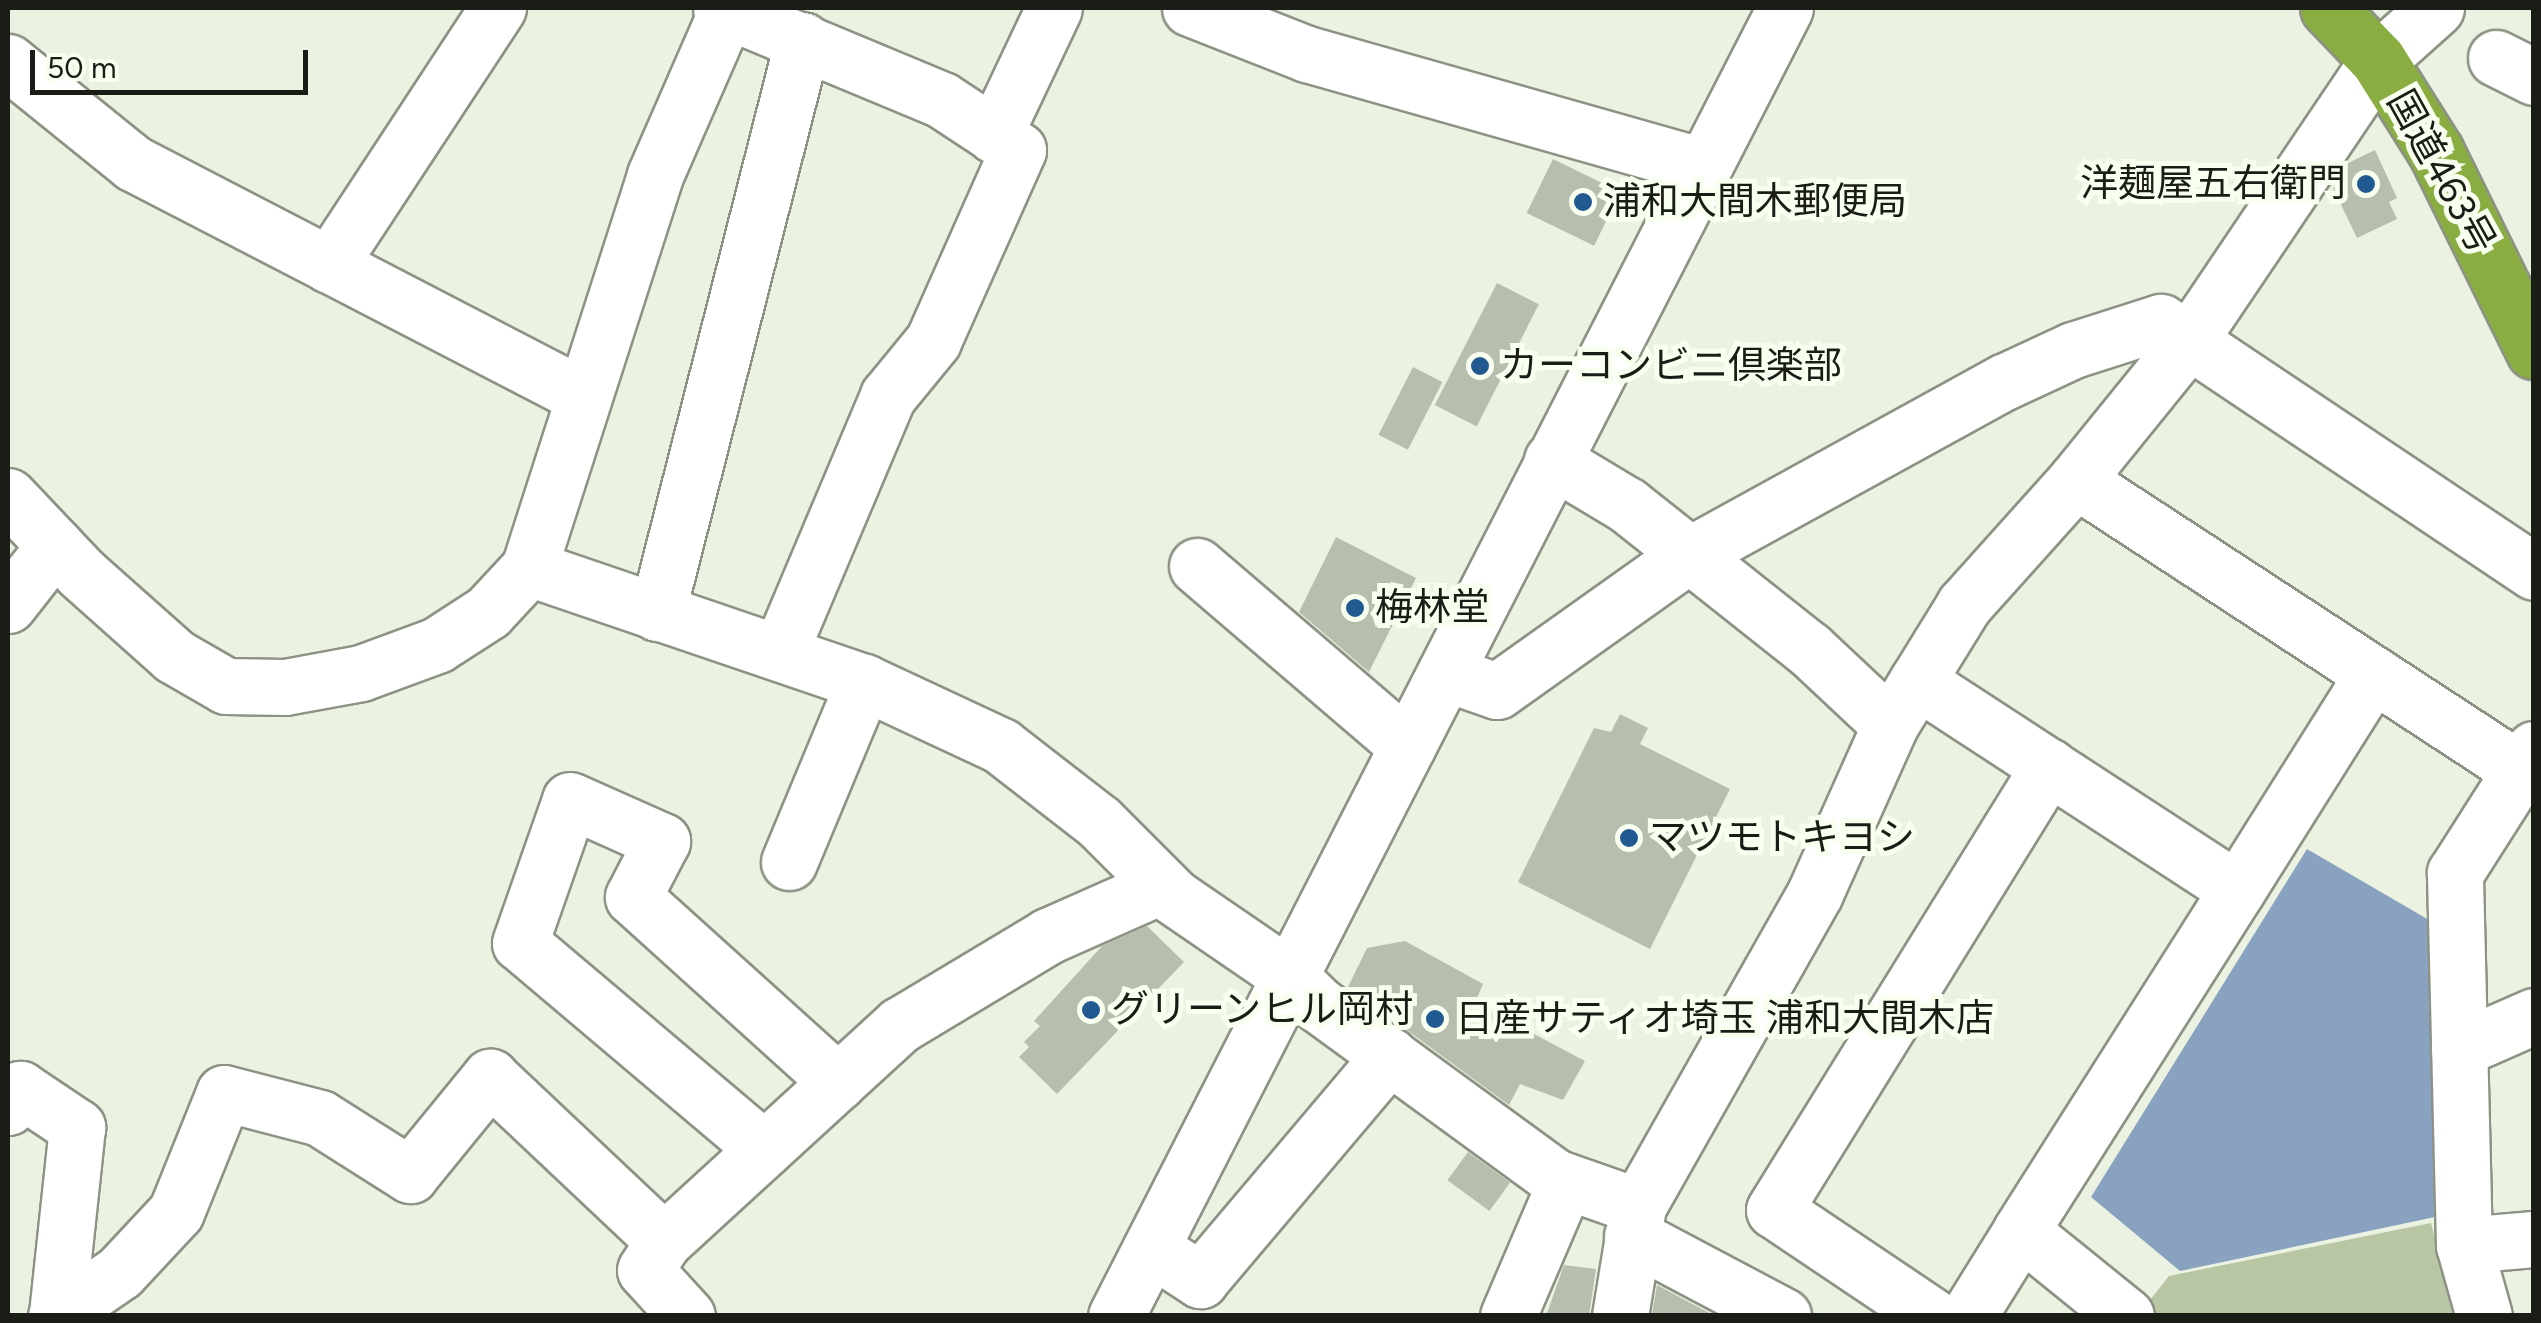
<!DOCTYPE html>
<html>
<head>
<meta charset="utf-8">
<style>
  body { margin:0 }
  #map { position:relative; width:2541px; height:1323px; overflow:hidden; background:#ebf2e1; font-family:Figtree,"Noto Sans JP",sans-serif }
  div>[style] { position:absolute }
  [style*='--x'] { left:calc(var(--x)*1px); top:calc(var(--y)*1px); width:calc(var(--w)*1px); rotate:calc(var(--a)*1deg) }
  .green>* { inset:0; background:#b8c6a4 }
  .water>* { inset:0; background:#88a2bf }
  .building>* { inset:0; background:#b7beae; transform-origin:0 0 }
  .roads { filter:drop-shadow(2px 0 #8c9384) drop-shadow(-2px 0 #8c9384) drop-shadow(0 2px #8c9384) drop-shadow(0 -2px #8c9384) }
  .minor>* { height:55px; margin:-27.5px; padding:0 27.5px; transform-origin:27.5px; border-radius:27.5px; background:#fff }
  .highway>* { height:55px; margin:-27.5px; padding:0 27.5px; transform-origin:27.5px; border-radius:27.5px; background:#89ad40 }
  .dots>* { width:28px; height:28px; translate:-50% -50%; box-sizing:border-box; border:5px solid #f8ffef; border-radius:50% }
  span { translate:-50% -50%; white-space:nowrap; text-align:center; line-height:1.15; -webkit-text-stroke:10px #f8ffef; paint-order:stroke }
  .street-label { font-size:38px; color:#1a1c16 }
  .poi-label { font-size:38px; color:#1a1c16 }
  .right { translate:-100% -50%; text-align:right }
  .left { translate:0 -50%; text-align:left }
  .frame { position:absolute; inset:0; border:10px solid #1a1c16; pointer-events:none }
  .scale { position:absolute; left:30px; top:50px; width:278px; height:45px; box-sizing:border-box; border:5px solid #1a1c16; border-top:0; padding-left:12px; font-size:30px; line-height:35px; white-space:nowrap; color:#1a1c16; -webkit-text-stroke:8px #f8ffef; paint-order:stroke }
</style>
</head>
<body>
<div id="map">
  <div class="green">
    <div style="clip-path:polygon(2431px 1223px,2454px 1315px,2159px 1316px,2146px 1305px,2169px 1276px)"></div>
  </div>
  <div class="water">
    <div style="clip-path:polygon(2307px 849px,2429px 920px,2435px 1217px,2180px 1271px,2091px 1197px)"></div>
  </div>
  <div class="building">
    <div style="clip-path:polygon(2375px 150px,2397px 198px,2389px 202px,2397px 219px,2357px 238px,2333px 188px,2340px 185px,2337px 177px,2346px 164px)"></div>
    <div style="left:1553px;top:159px;width:75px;height:60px;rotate:26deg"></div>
    <div style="left:1497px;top:283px;width:47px;height:137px;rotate:27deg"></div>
    <div style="left:1413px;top:367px;width:33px;height:76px;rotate:27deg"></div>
    <div style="clip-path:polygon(1336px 537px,1416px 578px,1369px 672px,1299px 612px)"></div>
    <div style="clip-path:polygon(1620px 714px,1648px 728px,1640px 744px,1730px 789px,1650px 949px,1518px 882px,1594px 728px,1611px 732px)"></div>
    <div style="clip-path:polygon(1147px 926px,1184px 962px,1057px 1094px,1019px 1057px,1029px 1047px,1024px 1042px,1040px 1026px,1034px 1021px,1102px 946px)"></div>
    <div style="clip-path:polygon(1405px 941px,1483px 984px,1475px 1003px,1585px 1061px,1563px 1100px,1520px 1084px,1509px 1105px,1348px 987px,1367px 948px)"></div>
    <div style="left:1468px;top:1152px;width:52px;height:35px;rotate:36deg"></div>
    <div style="clip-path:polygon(1564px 1265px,1596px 1269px,1589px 1316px,1546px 1316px)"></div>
    <div style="clip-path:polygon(1657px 1285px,1715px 1316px,1652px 1314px)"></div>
  </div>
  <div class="roads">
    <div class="minor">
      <div style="--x:721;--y:8;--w:239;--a:22.6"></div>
      <div style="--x:942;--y:100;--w:91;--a:33.3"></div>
      <div style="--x:1018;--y:150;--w:209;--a:114"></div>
      <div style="--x:933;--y:341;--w:71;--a:129.3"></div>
      <div style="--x:888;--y:396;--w:278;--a:112.9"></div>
      <div style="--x:1190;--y:8;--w:126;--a:21.5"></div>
      <div style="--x:1307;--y:54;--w:412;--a:15.8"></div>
      <div style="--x:2496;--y:58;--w:42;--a:26.6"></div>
      <div style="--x:8;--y:62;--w:161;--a:38.9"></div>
      <div style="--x:133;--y:163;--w:507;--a:27.37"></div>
      <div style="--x:994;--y:135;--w:140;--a:-64.7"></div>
      <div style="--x:329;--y:265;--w:308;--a:-56.7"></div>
      <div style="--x:1552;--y:460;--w:87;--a:31"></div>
      <div style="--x:1627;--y:505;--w:232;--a:38.4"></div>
      <div style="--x:1809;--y:649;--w:111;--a:43.2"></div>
      <div style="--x:2076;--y:480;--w:530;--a:33.15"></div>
      <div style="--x:8;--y:496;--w:106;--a:46.5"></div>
      <div style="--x:81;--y:573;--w:125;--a:41.7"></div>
      <div style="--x:174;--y:656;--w:60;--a:30"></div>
      <div style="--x:226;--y:686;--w:59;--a:1"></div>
      <div style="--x:285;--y:687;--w:77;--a:-10.4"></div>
      <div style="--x:361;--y:673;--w:81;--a:-20.2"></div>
      <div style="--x:437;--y:645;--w:61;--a:-32.9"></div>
      <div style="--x:488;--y:612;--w:60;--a:-47"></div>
      <div style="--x:529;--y:568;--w:413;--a:-72.2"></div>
      <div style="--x:655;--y:175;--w:182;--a:-66.4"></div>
      <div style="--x:1197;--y:566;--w:277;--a:40.6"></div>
      <div style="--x:529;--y:568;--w:354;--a:18.8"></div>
      <div style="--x:864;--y:682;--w:151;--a:25"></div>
      <div style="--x:1001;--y:746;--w:124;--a:37.8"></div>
      <div style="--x:1099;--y:822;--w:106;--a:45"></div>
      <div style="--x:1174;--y:897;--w:138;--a:34.4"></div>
      <div style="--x:1288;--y:975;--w:43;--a:44.1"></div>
      <div style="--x:1319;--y:1005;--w:292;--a:36.1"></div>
      <div style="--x:1555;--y:1177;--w:88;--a:19.3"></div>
      <div style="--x:8;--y:605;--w:76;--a:-51.9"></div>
      <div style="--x:657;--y:613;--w:591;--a:-75.71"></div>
      <div style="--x:1445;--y:673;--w:55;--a:19.1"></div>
      <div style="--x:1497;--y:691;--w:233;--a:-35.4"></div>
      <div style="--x:1687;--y:556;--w:362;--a:-28.8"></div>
      <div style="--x:2004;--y:382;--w:76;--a:-24.9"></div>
      <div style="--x:2073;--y:350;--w:92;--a:-17.7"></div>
      <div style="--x:2161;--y:322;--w:449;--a:33.8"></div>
      <div style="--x:1917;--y:681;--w:382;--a:33.1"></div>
      <div style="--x:2237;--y:890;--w:404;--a:122.4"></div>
      <div style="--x:2021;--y:1231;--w:135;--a:39"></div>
      <div style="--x:789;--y:862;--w:195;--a:-67.4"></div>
      <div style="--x:2237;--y:890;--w:255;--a:-57.8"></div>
      <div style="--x:2459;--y:1049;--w:82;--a:-23.7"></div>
      <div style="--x:8;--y:1107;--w:22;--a:-56"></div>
      <div style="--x:20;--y:1089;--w:69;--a:33.7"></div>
      <div style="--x:77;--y:1127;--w:188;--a:96.1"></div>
      <div style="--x:764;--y:1149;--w:319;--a:-139.8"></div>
      <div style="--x:520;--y:943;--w:151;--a:-70.7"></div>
      <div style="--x:570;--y:800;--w:101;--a:24"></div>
      <div style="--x:662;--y:841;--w:63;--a:117.4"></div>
      <div style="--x:633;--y:897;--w:276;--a:42.1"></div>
      <div style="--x:1632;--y:1236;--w:171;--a:27.9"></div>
      <div style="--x:2464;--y:1245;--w:70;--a:-4.9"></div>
      <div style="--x:1151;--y:1248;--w:59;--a:33.1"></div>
      <div style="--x:1200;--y:1280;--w:294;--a:-49.8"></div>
      <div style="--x:56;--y:1316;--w:78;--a:-34.5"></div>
      <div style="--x:120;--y:1272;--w:82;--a:-47"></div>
      <div style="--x:176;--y:1212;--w:128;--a:-68"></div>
      <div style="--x:224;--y:1093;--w:99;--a:14.6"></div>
      <div style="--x:320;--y:1118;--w:107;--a:32.3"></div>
      <div style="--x:410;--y:1175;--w:127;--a:-50.8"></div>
      <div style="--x:490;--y:1077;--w:239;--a:43.3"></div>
      <div style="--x:687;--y:1316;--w:62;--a:-132.4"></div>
      <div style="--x:645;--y:1270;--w:35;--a:-57"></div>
      <div style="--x:664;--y:1241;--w:320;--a:-42.5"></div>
      <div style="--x:900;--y:1025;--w:173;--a:-31"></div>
      <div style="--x:1048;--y:936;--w:124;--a:-23.9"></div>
      <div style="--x:1116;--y:1316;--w:1469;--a:-62.91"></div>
      <div style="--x:1508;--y:1316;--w:145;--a:-66.8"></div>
      <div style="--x:1620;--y:1316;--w:111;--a:-80.7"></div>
      <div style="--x:1638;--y:1206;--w:360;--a:-60.5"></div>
      <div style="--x:1815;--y:893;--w:184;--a:-65.9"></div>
      <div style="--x:1890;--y:725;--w:141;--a:-58.3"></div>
      <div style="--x:1964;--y:605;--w:168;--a:-48.1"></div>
      <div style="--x:2076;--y:480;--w:181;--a:-51"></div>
      <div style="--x:2190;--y:339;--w:336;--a:-56"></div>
      <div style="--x:2378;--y:60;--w:78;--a:-41.9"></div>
      <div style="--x:1932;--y:1316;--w:190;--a:-146.1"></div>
      <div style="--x:1774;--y:1210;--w:522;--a:-58.23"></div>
      <div style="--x:1968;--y:1316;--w:100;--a:-58.1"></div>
      <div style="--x:2484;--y:1316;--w:74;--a:-105.7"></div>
      <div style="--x:2464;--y:1245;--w:372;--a:-91.4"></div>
      <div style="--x:2455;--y:873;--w:147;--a:-57.5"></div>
    </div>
    <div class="highway">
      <div style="--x:2328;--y:8;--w:72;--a:46.1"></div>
      <div style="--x:2378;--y:60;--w:109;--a:57.8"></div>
      <div style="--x:2436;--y:152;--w:222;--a:63.8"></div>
    </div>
  </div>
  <div class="dots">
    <div style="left:2366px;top:184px;background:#215991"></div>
    <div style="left:1583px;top:202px;background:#215991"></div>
    <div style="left:1480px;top:366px;background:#215991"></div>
    <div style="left:1355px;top:608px;background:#215991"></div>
    <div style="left:1629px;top:838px;background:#215991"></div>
    <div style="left:1091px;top:1010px;background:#215991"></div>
    <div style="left:1435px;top:1019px;background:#215991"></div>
  </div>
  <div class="street-label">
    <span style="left:2441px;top:172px;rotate:61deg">国道463号</span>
  </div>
  <div class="poi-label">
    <span class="right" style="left:2346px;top:184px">洋麺屋五右衛門</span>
    <span class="left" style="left:1603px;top:202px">浦和大間木郵便局</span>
    <span class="left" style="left:1500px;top:366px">カーコンビニ倶楽部</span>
    <span class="left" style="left:1375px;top:608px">梅林堂</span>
    <span class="left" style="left:1649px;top:838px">マツモトキヨシ</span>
    <span class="left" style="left:1111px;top:1010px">グリーンヒル岡村</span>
    <span class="left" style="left:1455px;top:1019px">日産サティオ埼玉 浦和大間木店</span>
  </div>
  <div class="frame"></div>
  <div class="scale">50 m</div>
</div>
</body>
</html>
